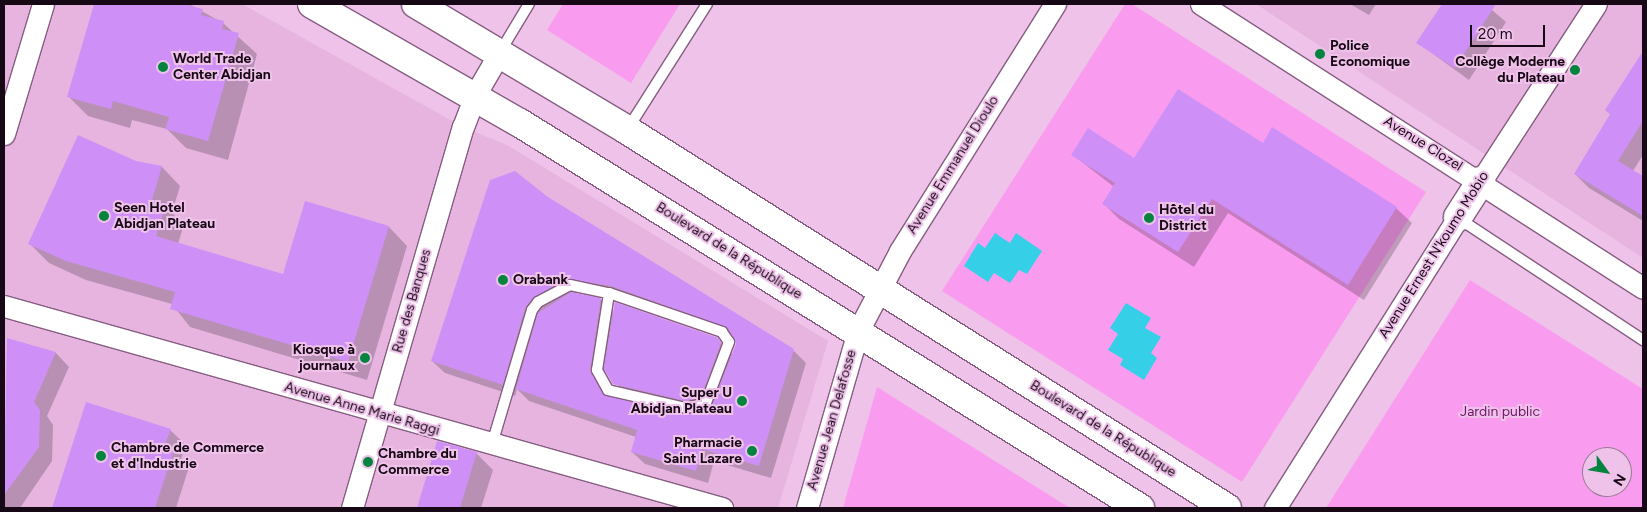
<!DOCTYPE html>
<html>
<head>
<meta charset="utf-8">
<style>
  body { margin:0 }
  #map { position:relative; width:1647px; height:512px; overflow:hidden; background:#efc2e9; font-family:Figtree,sans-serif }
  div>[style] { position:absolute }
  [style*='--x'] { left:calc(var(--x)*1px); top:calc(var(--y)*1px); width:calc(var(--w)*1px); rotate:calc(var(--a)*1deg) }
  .built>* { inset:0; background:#e7b4e0 }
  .green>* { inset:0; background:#f99cef }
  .water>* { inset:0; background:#36cfe8 }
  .shadow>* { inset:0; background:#0003 }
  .building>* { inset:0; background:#ce90f7 }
  .roads { filter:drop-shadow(1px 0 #865e81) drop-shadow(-1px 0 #865e81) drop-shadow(0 1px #865e81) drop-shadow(0 -1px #865e81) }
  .lane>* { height:10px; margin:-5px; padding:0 5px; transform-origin:5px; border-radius:5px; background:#fff }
  .street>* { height:21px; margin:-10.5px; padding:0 10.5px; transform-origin:10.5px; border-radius:10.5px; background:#fff }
  .secondary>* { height:28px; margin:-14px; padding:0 14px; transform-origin:14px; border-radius:14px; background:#fff }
  .dots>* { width:14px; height:14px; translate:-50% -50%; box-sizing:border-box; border:2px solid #efc2e9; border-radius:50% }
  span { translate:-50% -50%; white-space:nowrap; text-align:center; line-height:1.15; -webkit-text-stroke:4px #efc2e9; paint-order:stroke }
  .poi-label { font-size:14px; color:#170816; font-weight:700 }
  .left { translate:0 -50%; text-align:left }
  .right { translate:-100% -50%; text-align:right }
  .street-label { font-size:14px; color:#170816 }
  .park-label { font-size:14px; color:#6c1767 }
  .frame { position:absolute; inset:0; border:5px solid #170816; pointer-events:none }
  .north { position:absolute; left:1582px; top:447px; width:50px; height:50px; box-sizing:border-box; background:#efc2e9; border:1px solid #997895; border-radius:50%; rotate:122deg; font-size:14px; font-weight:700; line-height:20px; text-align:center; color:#170816 }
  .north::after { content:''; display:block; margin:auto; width:18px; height:22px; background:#03843e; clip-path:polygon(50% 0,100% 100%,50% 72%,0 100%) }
  .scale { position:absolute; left:1470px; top:25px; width:75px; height:22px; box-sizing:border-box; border:2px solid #170816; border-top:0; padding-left:6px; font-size:15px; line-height:18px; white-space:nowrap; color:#170816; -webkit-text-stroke:4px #efc2e9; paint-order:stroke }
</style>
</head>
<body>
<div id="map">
  <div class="built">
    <div style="clip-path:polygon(4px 4px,242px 4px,463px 127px,507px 145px,828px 341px,778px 508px,4px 508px)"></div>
    <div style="clip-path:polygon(1256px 4px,1643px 4px,1643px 258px)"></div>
  </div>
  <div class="green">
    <div style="clip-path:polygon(563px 4px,680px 4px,631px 83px,547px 30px)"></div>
    <div style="clip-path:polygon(1125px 4px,1132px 4px,1426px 192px,1242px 482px,942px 291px)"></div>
    <div style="clip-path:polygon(evenodd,1470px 280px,1643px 389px,1643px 508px,1326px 508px,1470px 280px,1592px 457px,1622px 457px,1622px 487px,1592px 487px,1592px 457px)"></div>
    <div style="clip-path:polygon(877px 387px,1070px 508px,843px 508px)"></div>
  </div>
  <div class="water">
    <div style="clip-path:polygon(995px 233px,1010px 243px,1016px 233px,1042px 251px,1027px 274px,1019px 270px,1010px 283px,994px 273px,988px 282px,964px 266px,978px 243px,985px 248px)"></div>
    <div style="clip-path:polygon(1126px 303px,1151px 318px,1145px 328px,1161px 337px,1151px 353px,1157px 358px,1144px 380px,1120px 365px,1123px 359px,1108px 350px,1118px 334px,1110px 328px)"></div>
  </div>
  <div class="shadow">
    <div style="clip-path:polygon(96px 4px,189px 4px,223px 23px,257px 54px,228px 160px,186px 148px,167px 129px,132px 120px,130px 128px,88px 116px,69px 97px)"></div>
    <div style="clip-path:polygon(1350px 4px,1376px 4px,1369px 15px)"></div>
    <div style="clip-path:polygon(1443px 4px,1485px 4px,1506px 22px,1469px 80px,1418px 43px)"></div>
    <div style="clip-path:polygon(1643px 54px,1643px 155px,1633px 171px,1643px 178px,1643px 221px,1589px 188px,1575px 174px,1611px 115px,1607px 110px)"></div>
    <div style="clip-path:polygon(1263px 144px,1396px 208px,1412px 223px,1364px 300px,1228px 213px,1194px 267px,1119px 219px,1103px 203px,1114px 187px,1073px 155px,1135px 159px)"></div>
    <div style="clip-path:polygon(135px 162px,162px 167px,180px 186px,172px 213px,184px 224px,178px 244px,284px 275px,389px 227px,407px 246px,367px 380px,190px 327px,172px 304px,86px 280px,49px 263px,30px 244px)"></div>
    <div style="clip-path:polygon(evenodd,547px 198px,793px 350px,806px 363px,771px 478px,714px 461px,708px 483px,645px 464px,632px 452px,636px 437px,529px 401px,517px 389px,515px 396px,445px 373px,432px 361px,547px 198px,584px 290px,625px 298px,732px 335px,737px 344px,733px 355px,717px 339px,614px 313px,601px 300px,575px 294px,584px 290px,547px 198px,605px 367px,627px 397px,695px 413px,684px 416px,610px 398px,602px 383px,605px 367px)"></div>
    <div style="clip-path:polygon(8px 339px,56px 353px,69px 367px,47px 416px,53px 425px,52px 461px,20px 508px,4px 508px)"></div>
    <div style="clip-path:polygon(87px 403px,170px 430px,186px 445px,181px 459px,189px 467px,176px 508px,53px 508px)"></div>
    <div style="clip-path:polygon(438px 442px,476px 453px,493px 470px,481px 508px,418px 508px)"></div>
  </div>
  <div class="building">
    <div style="clip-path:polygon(94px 4px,183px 4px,203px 9px,201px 15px,224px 21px,222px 29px,239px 33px,208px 141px,165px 129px,169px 117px,113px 101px,111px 109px,67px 97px)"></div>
    <div style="clip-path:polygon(1442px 4px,1496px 4px,1455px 68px,1416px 43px)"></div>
    <div style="clip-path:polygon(1643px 51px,1643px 121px,1618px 161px,1643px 176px,1643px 216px,1574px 174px,1610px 114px,1605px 110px)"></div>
    <div style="clip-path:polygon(1178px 89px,1263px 143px,1272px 127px,1397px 207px,1348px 285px,1212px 199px,1178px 252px,1102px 204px,1115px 183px,1071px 155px,1088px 128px,1134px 158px)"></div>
    <div style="clip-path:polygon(78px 135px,136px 161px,162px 166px,152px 200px,166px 204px,156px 236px,283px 274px,305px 201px,389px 226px,348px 362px,170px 309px,175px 292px,66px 261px,28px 244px)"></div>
    <div style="clip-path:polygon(515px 171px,548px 197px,794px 349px,759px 466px,702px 449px,696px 471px,631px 452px,637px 430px,516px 389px,538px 313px,571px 292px,601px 298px,590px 370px,604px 395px,684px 415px,711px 408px,736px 344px,728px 328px,611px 286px,567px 279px,533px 298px,525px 308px,503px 385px,431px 361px,490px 180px)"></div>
    <div style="clip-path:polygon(615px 302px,718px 338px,721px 343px,701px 397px,686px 401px,613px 384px,604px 369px)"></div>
    <div style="clip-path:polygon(7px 338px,56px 352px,34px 402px,40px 410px,39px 447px,4px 495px)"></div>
    <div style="clip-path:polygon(86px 402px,171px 429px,164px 447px,174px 450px,155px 508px,52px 508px)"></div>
    <div style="clip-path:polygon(437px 441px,477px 452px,460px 508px,417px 508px)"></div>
  </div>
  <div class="roads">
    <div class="lane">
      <div style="--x:500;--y:52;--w:56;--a:-58.9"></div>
      <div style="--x:627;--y:130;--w:149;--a:-57.6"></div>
      <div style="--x:1458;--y:218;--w:222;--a:33.4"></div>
      <div style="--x:492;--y:444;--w:140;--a:-73.4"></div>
      <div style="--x:532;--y:310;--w:10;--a:-53"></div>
      <div style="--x:538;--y:302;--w:36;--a:-28"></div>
      <div style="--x:570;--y:285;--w:40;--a:12"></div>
      <div style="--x:609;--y:293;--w:120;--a:19"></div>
      <div style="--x:722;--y:332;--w:12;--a:55"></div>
      <div style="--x:729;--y:342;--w:65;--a:110.7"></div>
      <div style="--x:706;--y:403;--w:21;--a:166"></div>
      <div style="--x:686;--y:408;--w:80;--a:-167"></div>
      <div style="--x:608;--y:390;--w:23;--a:-119"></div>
      <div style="--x:597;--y:370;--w:78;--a:-81.1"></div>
    </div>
    <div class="street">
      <div style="--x:1201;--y:4;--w:525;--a:32.72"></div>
      <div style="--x:4;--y:134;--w:136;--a:-73.3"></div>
      <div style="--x:1481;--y:181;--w:211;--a:-57"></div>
      <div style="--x:4;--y:306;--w:746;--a:15.71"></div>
      <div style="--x:352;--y:508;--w:397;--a:-73.8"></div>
      <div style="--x:463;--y:127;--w:34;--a:-69"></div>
      <div style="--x:475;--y:95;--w:50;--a:-59.8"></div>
      <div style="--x:807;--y:508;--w:184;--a:-73.9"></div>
      <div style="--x:858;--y:331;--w:90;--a:-62.3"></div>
      <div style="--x:900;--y:251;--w:292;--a:-57.9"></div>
      <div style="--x:1275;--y:508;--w:344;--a:-57.8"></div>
    </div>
    <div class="secondary">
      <div style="--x:312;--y:4;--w:240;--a:29.8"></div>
      <div style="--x:520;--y:123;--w:730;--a:31.84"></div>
      <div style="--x:416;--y:4;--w:246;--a:30.8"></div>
      <div style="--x:627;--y:130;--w:709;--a:32.21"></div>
      <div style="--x:1458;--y:217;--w:43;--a:-57.4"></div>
    </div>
  </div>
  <div class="dots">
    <div style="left:1320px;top:54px;background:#03843e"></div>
    <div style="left:163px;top:67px;background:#03843e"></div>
    <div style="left:1575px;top:70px;background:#03843e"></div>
    <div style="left:104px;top:216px;background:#03843e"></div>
    <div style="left:1149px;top:218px;background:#03843e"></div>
    <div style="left:503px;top:280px;background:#03843e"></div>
    <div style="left:365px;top:358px;background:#03843e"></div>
    <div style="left:742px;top:401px;background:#03843e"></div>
    <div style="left:752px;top:451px;background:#03843e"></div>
    <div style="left:101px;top:456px;background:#03843e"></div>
    <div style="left:368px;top:462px;background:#03843e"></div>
  </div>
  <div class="poi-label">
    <span class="left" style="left:1330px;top:54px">Police<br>Economique</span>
    <span class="left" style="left:173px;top:67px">World Trade<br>Center Abidjan</span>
    <span class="right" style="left:1565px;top:70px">Collège Moderne<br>du Plateau</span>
    <span class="left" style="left:114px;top:216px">Seen Hotel<br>Abidjan Plateau</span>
    <span class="left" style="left:1159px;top:218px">Hôtel du<br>District</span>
    <span class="left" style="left:513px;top:280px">Orabank</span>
    <span class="right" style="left:355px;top:358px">Kiosque à<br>journaux</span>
    <span class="right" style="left:732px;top:401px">Super U<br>Abidjan Plateau</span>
    <span class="right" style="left:742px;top:451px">Pharmacie<br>Saint Lazare</span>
    <span class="left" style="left:111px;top:456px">Chambre de Commerce<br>et d'Industrie</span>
    <span class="left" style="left:378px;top:462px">Chambre du<br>Commerce</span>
  </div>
  <div class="street-label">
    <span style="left:1423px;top:144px;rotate:32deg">Avenue Clozel</span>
    <span style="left:953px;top:165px;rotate:-58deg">Avenue Emmanuel Dioulo</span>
    <span style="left:729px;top:251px;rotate:32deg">Boulevard de la République</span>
    <span style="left:1434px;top:255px;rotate:-58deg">Avenue Ernest N'koumo Mobio</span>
    <span style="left:412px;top:301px;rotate:-74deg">Rue des Banques</span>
    <span style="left:362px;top:409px;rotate:16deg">Avenue Anne Marie Raggi</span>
    <span style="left:832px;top:420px;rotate:-74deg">Avenue Jean Delafosse</span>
    <span style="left:1103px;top:429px;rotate:32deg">Boulevard de la République</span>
  </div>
  <div class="park-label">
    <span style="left:1500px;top:412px">Jardin public</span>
  </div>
  <div class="frame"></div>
  <div class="north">N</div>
  <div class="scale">20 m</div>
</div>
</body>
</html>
